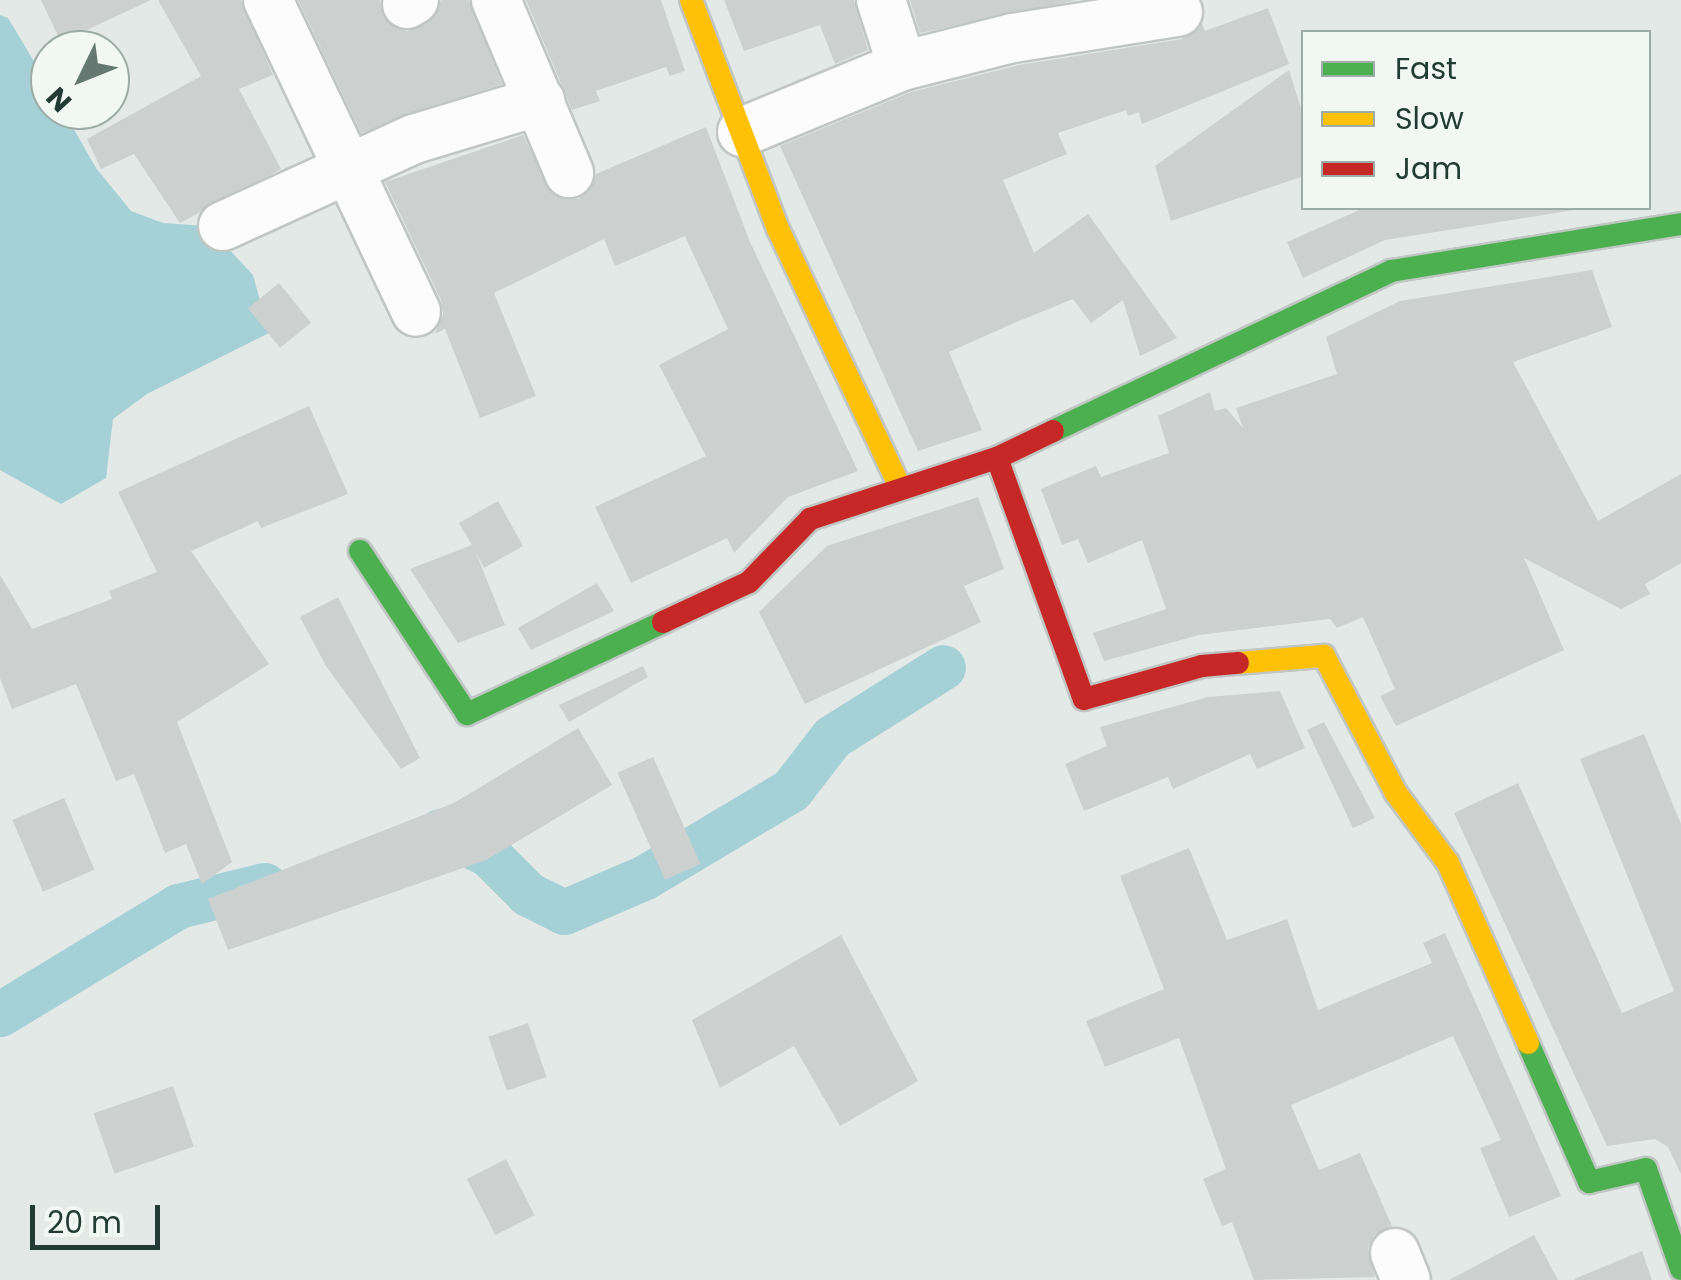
<!DOCTYPE html>
<html>
<head>
<meta charset="utf-8">
<style>
  body { margin:0 }
  #map { position:relative; width:1681px; height:1280px; overflow:hidden; background:#e3e9e6; font-family:Poppins,sans-serif }
  div>[style] { position:absolute }
  [style*='--x'] { left:calc(var(--x)*1px); top:calc(var(--y)*1px); width:calc(var(--w)*1px); rotate:calc(var(--a)*1deg) }
  .water>* { inset:0; background:#a5d0d6 }
  .canal>* { height:45px; margin:-22.5px; padding:0 22.5px; transform-origin:22.5px; border-radius:22.5px; background:#a5d0d6 }
  .building>* { inset:0; background:#ccd1cf; transform-origin:0 0 }
  .roads { filter:drop-shadow(2px 0 #c0c6c3) drop-shadow(-2px 0 #c0c6c3) drop-shadow(0 2px #c0c6c3) drop-shadow(0 -2px #c0c6c3) }
  .street>* { height:48px; margin:-24px; padding:0 24px; transform-origin:24px; border-radius:24px; background:#fbfcfb }
  .fast>* { height:22px; margin:-11px; padding:0 11px; transform-origin:11px; border-radius:11px; background:#4caf50 }
  .slow>* { height:22px; margin:-11px; padding:0 11px; transform-origin:11px; border-radius:11px; background:#ffc107 }
  .jam>* { height:22px; margin:-11px; padding:0 11px; transform-origin:11px; border-radius:11px; background:#c62828 }
  span { translate:-50% -50%; white-space:nowrap; text-align:center; line-height:1.15; -webkit-text-stroke:8px #f1f8f4; paint-order:stroke }
  .legend { position:absolute; left:1301px; top:30px; width:350px; height:180px; box-sizing:border-box; background:#f1f8f4; border:2px solid #9eaca7; margin:0; padding:12px 18px; list-style:none; font-size:30px; color:#223b34 }
  .legend li { display:flex; align-items:center; gap:20px; height:50px }
  .legend b { width:50px; border:2px solid #9eaca7 }
  .north { position:absolute; left:30px; top:30px; width:100px; height:100px; box-sizing:border-box; background:#f1f8f4; border:2px solid #9eaca7; border-radius:50%; rotate:227deg; font-size:28px; font-weight:700; line-height:40px; text-align:center; color:#223b34 }
  .north::after { content:''; display:block; margin:auto; width:35px; height:45px; background:#667872; clip-path:polygon(50% 0,100% 100%,50% 72%,0 100%) }
  .scale { position:absolute; left:30px; top:1205px; width:130px; height:45px; box-sizing:border-box; border:5px solid #223b34; border-top:0; padding-left:12px; font-size:30px; line-height:35px; white-space:nowrap; color:#223b34; -webkit-text-stroke:8px #f1f8f4; paint-order:stroke }
</style>
</head>
<body>
<div id="map">
  <div class="water">
    <div style="clip-path:polygon(0 15px,8px 18px,50px 88px,50px 110px,63px 110px,96px 168px,131px 211px,163px 223px,207px 226px,253px 275px,269px 333px,147px 394px,113px 419px,106px 478px,61px 504px,0 470px)"></div>
  </div>
  <div class="canal">
    <div style="--x:440;--y:831;--w:53;--a:25.6"></div>
    <div style="--x:488;--y:854;--w:57;--a:45"></div>
    <div style="--x:528;--y:894;--w:40;--a:26.6"></div>
    <div style="--x:564;--y:912;--w:88;--a:-23.4"></div>
    <div style="--x:645;--y:877;--w:170;--a:-30.8"></div>
    <div style="--x:791;--y:790;--w:67;--a:-52.3"></div>
    <div style="--x:832;--y:737;--w:131;--a:-32.2"></div>
    <div style="--x:0;--y:1014;--w:208;--a:-31.2"></div>
    <div style="--x:178;--y:906;--w:89;--a:-13.7"></div>
  </div>
  <div class="building">
    <div style="clip-path:polygon(41px 0,151px 0,61px 42px)"></div>
    <div style="clip-path:polygon(158px 0,241px 0,273px 75px,239px 89px,281px 169px,180px 223px,134px 154px,101px 169px,87px 139px,201px 76px)"></div>
    <div style="clip-path:polygon(298px 0,380px 0,384px 18px,406px 31px,428px 23px,441px 0,469px 0,502px 84px,361px 133px)"></div>
    <div style="clip-path:polygon(526px 0,661px 0,685px 71px,670px 76px,666px 67px,596px 91px,600px 101px,572px 110px)"></div>
    <div style="clip-path:polygon(724px 0,854px 0,868px 50px,835px 64px,820px 25px,744px 51px)"></div>
    <div style="clip-path:polygon(910px 0,1077px 0,920px 33px)"></div>
    <div style="clip-path:polygon(1268px 8px,1289px 64px,1142px 124px,1139px 112px,1128px 116px,1126px 110px,1058px 133px,1067px 154px,1003px 180px,1034px 253px,1088px 214px,1177px 338px,1140px 356px,1123px 300px,1091px 323px,1073px 299px,1014px 323px,949px 352px,982px 430px,918px 451px,780px 146px,911px 92px,1019px 65px,1182px 39px,1202px 24px,1205px 31px)"></div>
    <div style="clip-path:polygon(1289px 70px,1304px 118px,1304px 176px,1171px 221px,1155px 166px)"></div>
    <div style="clip-path:polygon(706px 127px,750px 242px,858px 471px,788px 497px,734px 553px,727px 538px,631px 583px,595px 507px,706px 456px,659px 365px,728px 329px,685px 236px,615px 266px,604px 239px,494px 293px,536px 396px,480px 418px,445px 329px,435px 334px,443px 315px,441px 300px,385px 182px,523px 135px,552px 194px,579px 199px,596px 174px)"></div>
    <div style="clip-path:polygon(1364px 208px,1587px 208px,1385px 240px,1303px 278px,1287px 242px)"></div>
    <div style="clip-path:polygon(1592px 270px,1612px 327px,1513px 362px,1598px 521px,1681px 474px,1681px 563px,1645px 584px,1650px 594px,1621px 609px,1524px 558px,1564px 650px,1396px 726px,1380px 696px,1395px 689px,1363px 617px,1337px 628px,1330px 619px,1199px 635px,1104px 661px,1093px 633px,1166px 609px,1142px 540px,1088px 563px,1078px 539px,1062px 545px,1041px 489px,1096px 466px,1101px 477px,1169px 453px,1158px 416px,1210px 392px,1215px 411px,1226px 408px,1243px 428px,1236px 408px,1337px 374px,1326px 337px,1400px 301px)"></div>
    <div style="left:279px;top:283px;width:51px;height:40px;rotate:51deg"></div>
    <div style="clip-path:polygon(309px 406px,348px 494px,261px 528px,258px 521px,191px 551px,269px 664px,177px 722px,232px 862px,202px 884px,186px 844px,165px 853px,134px 774px,116px 781px,76px 684px,12px 709px,0 678px,0 575px,32px 629px,112px 599px,109px 591px,157px 572px,118px 492px)"></div>
    <div style="clip-path:polygon(978px 497px,1004px 569px,964px 586px,981px 622px,805px 704px,759px 612px,827px 546px)"></div>
    <div style="clip-path:polygon(498px 501px,523px 546px,484px 568px,476px 553px,505px 625px,458px 643px,410px 569px,472px 545px,459px 523px)"></div>
    <div style="clip-path:polygon(597px 583px,614px 611px,531px 650px,518px 628px)"></div>
    <div style="clip-path:polygon(338px 597px,420px 758px,401px 769px,326px 666px,300px 617px)"></div>
    <div style="clip-path:polygon(643px 666px,648px 677px,569px 722px,559px 705px)"></div>
    <div style="clip-path:polygon(1280px 691px,1305px 748px,1257px 769px,1250px 754px,1173px 789px,1168px 777px,1084px 811px,1065px 764px,1107px 746px,1100px 727px,1208px 697px)"></div>
    <div style="clip-path:polygon(1324px 722px,1375px 818px,1353px 828px,1307px 730px)"></div>
    <div style="clip-path:polygon(578px 728px,612px 785px,486px 860px,228px 950px,208px 899px,454px 803px)"></div>
    <div style="clip-path:polygon(1644px 734px,1681px 824px,1681px 1174px,1668px 1147px,1655px 1139px,1607px 1146px,1454px 813px,1518px 783px,1622px 1013px,1674px 991px,1580px 759px)"></div>
    <div style="left:653px;top:757px;width:117px;height:39px;rotate:66deg"></div>
    <div style="left:64px;top:798px;width:78px;height:56px;rotate:67deg"></div>
    <div style="clip-path:polygon(1189px 848px,1227px 940px,1287px 919px,1318px 1010px,1432px 963px,1423px 943px,1445px 933px,1561px 1196px,1509px 1217px,1480px 1148px,1501px 1140px,1453px 1036px,1291px 1105px,1319px 1170px,1360px 1153px,1392px 1226px,1374px 1235px,1368px 1248px,1375px 1277px,1254px 1280px,1232px 1222px,1222px 1226px,1203px 1179px,1226px 1169px,1179px 1038px,1105px 1067px,1086px 1021px,1164px 989px,1120px 876px)"></div>
    <div style="clip-path:polygon(841px 935px,918px 1081px,840px 1126px,794px 1046px,720px 1088px,692px 1020px)"></div>
    <div style="left:528px;top:1023px;width:57px;height:42px;rotate:71deg"></div>
    <div style="left:173px;top:1086px;width:64px;height:84px;rotate:71deg"></div>
    <div style="left:506px;top:1159px;width:63px;height:44px;rotate:63deg"></div>
    <div style="clip-path:polygon(1534px 1235px,1558px 1280px,1449px 1280px)"></div>
    <div style="clip-path:polygon(1642px 1251px,1652px 1280px,1575px 1280px,1574px 1279px)"></div>
  </div>
  <div class="roads">
    <div class="street">
      <div style="--x:268;--y:0;--w:345;--a:64.6"></div>
      <div style="--x:496;--y:0;--w:188;--a:67.1"></div>
      <div style="--x:881;--y:0;--w:69;--a:72.3"></div>
      <div style="--x:407;--y:4;--w:8;--a:-30"></div>
      <div style="--x:742;--y:132;--w:173;--a:-22.4"></div>
      <div style="--x:902;--y:66;--w:114;--a:-14.2"></div>
      <div style="--x:1013;--y:38;--w:167;--a:-9"></div>
      <div style="--x:223;--y:226;--w:210;--a:-24.5"></div>
      <div style="--x:414;--y:139;--w:132;--a:-16.8"></div>
      <div style="--x:1395;--y:1253;--w:29;--a:68"></div>
    </div>
    <div class="fast">
      <div style="--x:1053;--y:431;--w:374;--a:-25.3"></div>
      <div style="--x:1391;--y:271;--w:294;--a:-9.2"></div>
      <div style="--x:360;--y:551;--w:195;--a:56.7"></div>
      <div style="--x:467;--y:714;--w:217;--a:-25.1"></div>
      <div style="--x:1528;--y:1043;--w:152;--a:66.3"></div>
      <div style="--x:1589;--y:1182;--w:58;--a:-12.8"></div>
      <div style="--x:1646;--y:1169;--w:106;--a:70.7"></div>
    </div>
    <div class="slow">
      <div style="--x:691;--y:0;--w:245;--a:69.2"></div>
      <div style="--x:778;--y:229;--w:285;--a:64.7"></div>
      <div style="--x:1238;--y:663;--w:86;--a:-4.7"></div>
      <div style="--x:1324;--y:656;--w:155;--a:62.3"></div>
      <div style="--x:1396;--y:793;--w:87;--a:53.4"></div>
      <div style="--x:1448;--y:863;--w:197;--a:66"></div>
    </div>
    <div class="jam">
      <div style="--x:997;--y:458;--w:256;--a:70.2"></div>
      <div style="--x:1084;--y:699;--w:123;--a:-15.6"></div>
      <div style="--x:1202;--y:666;--w:36;--a:-5"></div>
      <div style="--x:663;--y:622;--w:95;--a:-24.9"></div>
      <div style="--x:749;--y:582;--w:88;--a:-45.9"></div>
      <div style="--x:810;--y:519;--w:197;--a:-18.1"></div>
      <div style="--x:997;--y:458;--w:62;--a:-25.7"></div>
    </div>
  </div>
  <ul class="legend">
  <li><b style="height:12px;background:#4caf50"></b>Fast</li>
  <li><b style="height:12px;background:#ffc107"></b>Slow</li>
  <li><b style="height:12px;background:#c62828"></b>Jam</li>
  </ul>
  <div class="north">N</div>
  <div class="scale">20 m</div>
</div>
</body>
</html>
